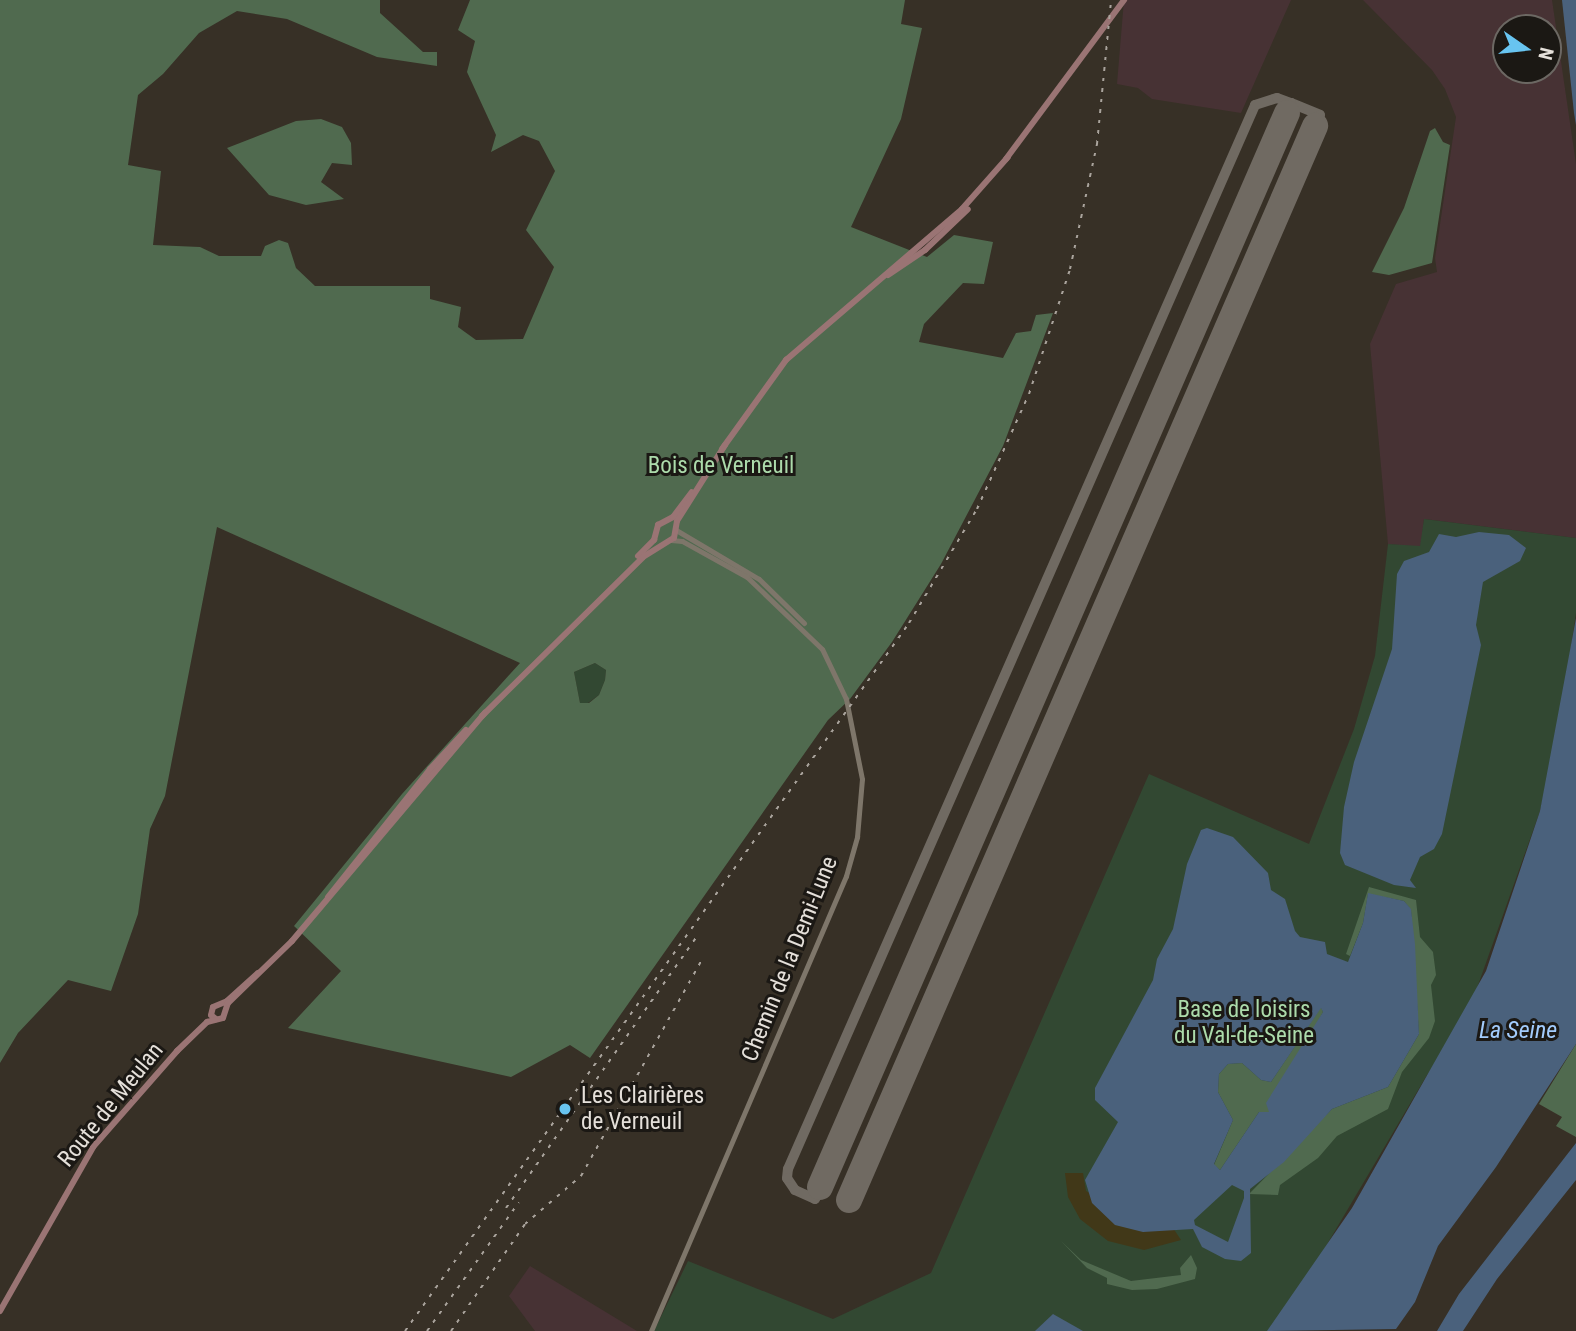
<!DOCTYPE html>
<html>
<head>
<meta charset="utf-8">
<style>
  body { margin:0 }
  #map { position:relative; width:1576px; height:1331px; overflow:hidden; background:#373026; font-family:"Roboto Condensed",sans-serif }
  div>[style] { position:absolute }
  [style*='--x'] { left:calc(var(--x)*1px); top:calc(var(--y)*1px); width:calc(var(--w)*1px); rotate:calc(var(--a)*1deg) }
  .industrial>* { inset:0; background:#473234 }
  .green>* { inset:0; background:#324832 }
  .forest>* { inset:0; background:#506a4f }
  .sand>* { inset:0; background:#413818 }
  .water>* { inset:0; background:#4a617c }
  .taxiway>* { height:10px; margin:-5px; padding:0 5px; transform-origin:5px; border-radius:5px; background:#706a62 }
  .runway>* { height:26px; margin:-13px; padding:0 13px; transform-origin:13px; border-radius:13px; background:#706a62 }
  .tertiary>* { height:5px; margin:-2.5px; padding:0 2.5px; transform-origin:2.5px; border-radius:2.5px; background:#7e766a }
  .secondary>* { height:6px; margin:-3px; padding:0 3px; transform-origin:3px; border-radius:3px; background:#9a7474 }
  .rail>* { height:2px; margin-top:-1px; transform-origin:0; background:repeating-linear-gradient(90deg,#aaa49d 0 3.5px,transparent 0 10.5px) }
  .dots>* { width:19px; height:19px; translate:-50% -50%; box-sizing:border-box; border:4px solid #1b1814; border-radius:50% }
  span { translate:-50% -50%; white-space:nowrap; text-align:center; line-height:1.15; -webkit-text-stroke:6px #1b1814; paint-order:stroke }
  .park-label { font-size:23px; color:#acdbab }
  .street-label { font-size:23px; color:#e5e0da }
  .poi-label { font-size:23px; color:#e5e0da }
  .left { translate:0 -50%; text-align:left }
  .water-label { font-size:24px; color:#a3ccfd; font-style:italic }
  .north { position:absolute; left:1492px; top:14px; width:70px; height:70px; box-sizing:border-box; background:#1b1814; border:2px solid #6c6863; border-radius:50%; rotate:104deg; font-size:19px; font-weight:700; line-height:28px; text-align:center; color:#e5e0da }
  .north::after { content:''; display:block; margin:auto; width:24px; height:32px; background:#68c4f0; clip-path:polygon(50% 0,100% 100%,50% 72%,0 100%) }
</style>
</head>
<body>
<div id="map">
  <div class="industrial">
    <div style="clip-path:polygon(1124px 0,1291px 0,1241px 113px,1152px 99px,1138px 88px,1117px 84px)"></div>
    <div style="clip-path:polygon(evenodd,1363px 0,1552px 0,1576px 164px,1576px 538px,1424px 519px,1421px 547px,1388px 544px,1370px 344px,1396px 284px,1437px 272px,1435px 258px,1456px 117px,1445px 89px,1432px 70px,1363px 0,1506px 28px,1548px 28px,1548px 70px,1506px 70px,1506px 28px)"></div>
    <div style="clip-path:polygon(530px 1266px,637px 1331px,535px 1331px,509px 1296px)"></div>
  </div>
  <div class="green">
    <div style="clip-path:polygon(1424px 519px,1576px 538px,1576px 613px,1558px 733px,1540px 811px,1466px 1019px,1427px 1075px,1290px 1307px,1269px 1331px,654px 1331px,688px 1261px,833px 1319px,931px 1273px,1149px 774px,1309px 844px,1354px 729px,1375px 656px,1388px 544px,1420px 546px)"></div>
    <div style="clip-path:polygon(595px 663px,606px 670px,605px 680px,599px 695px,588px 703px,580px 703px,574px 672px)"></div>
  </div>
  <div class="forest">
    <div style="clip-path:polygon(evenodd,0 0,380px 0,380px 13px,423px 52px,437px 52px,437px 66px,377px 57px,287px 19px,237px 11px,199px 33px,163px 74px,138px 95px,128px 165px,161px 171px,153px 245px,200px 247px,219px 256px,261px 256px,265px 246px,279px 240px,288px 243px,296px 268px,315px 286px,430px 286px,430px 299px,461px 307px,458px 327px,476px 340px,523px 339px,554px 267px,526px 230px,555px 171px,539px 141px,523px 135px,491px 152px,496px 135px,467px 72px,475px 41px,458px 30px,470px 0,905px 0,901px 24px,922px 28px,901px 119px,851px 227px,927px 257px,954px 235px,993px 242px,984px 284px,963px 283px,924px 324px,919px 342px,1003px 358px,1016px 333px,1031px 331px,1036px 315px,1053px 313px,1003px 446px,941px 564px,892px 642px,850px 699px,828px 720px,590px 1058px,570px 1045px,511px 1077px,288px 1028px,341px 971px,294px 926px,402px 794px,520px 663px,217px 527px,165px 796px,150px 829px,138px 914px,111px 991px,68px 980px,18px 1033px,0 1063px,0 0,595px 663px,606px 670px,605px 680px,599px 695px,589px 703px,580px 703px,574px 672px,595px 663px)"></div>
    <div style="clip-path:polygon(321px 119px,342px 127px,351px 143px,352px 165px,332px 163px,321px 182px,344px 199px,306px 205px,269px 195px,227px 148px,296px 121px)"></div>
    <div style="clip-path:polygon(1435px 128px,1443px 142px,1450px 145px,1432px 263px,1389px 275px,1372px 272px,1404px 208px,1430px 131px)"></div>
    <div style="clip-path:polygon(1369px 887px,1416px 900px,1420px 937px,1433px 952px,1436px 975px,1431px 985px,1435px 1021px,1429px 1038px,1402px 1072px,1388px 1109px,1337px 1136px,1318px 1158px,1280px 1185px,1278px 1195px,1249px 1194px,1332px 1109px,1388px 1087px,1419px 1034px,1411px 910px,1404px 901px,1368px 894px,1363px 923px,1350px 956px,1346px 954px)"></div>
    <div style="clip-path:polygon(1321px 1007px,1323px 1012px,1270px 1112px,1259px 1112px,1220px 1170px,1214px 1165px,1233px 1120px,1218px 1092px,1219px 1074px,1228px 1064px,1242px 1063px,1261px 1080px,1271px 1082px)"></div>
    <div style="clip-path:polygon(1576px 1044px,1576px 1137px,1556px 1126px,1562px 1117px,1539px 1104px)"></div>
    <div style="clip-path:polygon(1061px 1241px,1081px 1260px,1131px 1281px,1181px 1275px,1180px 1268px,1191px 1255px,1197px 1268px,1195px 1279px,1157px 1289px,1132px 1290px,1107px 1284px,1107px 1278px,1087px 1268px)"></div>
  </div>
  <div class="sand">
    <div style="clip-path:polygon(1065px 1173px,1083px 1173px,1086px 1191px,1159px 1231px,1173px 1228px,1181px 1240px,1144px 1250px,1108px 1241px,1080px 1219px,1068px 1197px)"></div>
  </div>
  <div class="water">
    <div style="clip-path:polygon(1562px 0,1576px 0,1576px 125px,1574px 113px)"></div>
    <div style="clip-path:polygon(1479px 532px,1509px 535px,1526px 548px,1520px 561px,1483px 582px,1476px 625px,1481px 645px,1442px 834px,1434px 849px,1420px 857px,1410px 880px,1416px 888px,1394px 885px,1345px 865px,1340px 853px,1344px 807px,1354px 762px,1392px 649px,1397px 574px,1404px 561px,1429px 552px,1439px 534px,1456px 537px)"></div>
    <div style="clip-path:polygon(1576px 618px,1576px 1044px,1496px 1167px,1438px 1246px,1415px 1302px,1396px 1329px,1267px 1331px,1352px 1208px,1486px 971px,1540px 811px)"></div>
    <div style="clip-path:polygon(evenodd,1207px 828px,1233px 837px,1268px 873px,1271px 890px,1285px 899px,1295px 931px,1300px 937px,1325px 942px,1327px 954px,1348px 962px,1363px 923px,1368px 893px,1404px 901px,1411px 909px,1415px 944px,1419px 1034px,1388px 1087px,1332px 1109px,1284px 1162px,1250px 1189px,1251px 1253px,1241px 1261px,1225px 1259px,1202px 1247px,1193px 1229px,1143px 1232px,1115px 1225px,1092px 1203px,1085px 1180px,1118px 1122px,1095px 1100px,1095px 1088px,1153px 980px,1157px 959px,1173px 929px,1187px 864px,1201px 830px,1207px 828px,1321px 1008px,1323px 1012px,1266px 1103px,1269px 1112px,1259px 1112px,1220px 1170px,1214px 1164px,1233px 1120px,1218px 1092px,1219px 1074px,1228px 1064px,1242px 1063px,1261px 1080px,1271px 1082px,1321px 1008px,1207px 828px,1232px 1185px,1244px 1191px,1244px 1198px,1228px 1242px,1195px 1225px,1194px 1220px,1232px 1185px)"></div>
    <div style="clip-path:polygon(1576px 1143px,1576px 1180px,1497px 1279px,1463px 1331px,1437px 1331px,1459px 1294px)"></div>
    <div style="clip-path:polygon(1053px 1314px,1083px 1331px,1035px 1331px)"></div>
  </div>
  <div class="taxiway">
    <div style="--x:1291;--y:103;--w:31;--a:22"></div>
    <div style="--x:1320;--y:115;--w:12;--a:114"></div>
    <div style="--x:820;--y:1187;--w:13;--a:113"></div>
    <div style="--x:815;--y:1199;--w:22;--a:-156"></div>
    <div style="--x:795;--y:1190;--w:14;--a:-124"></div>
    <div style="--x:787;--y:1178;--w:9;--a:-84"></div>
    <div style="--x:788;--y:1169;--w:1162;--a:-66.3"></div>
    <div style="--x:1255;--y:105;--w:23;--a:-18"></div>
    <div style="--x:1277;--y:98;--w:15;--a:20"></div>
    <div style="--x:1291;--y:103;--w:11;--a:112"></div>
  </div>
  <div class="runway">
    <div style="--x:820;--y:1187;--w:1171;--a:-66.5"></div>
    <div style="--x:849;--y:1200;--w:1171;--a:-66.54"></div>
  </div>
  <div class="tertiary">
    <div style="--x:676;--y:530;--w:96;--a:30.6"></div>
    <div style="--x:759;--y:579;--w:63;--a:44.4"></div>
    <div style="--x:651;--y:1331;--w:495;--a:-66.8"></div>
    <div style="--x:846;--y:876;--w:41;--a:-74.2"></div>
    <div style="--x:857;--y:837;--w:58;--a:-85.1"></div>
    <div style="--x:862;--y:779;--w:82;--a:-101.3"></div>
    <div style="--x:846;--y:699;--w:55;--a:-115.6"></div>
    <div style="--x:822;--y:649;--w:104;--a:-136.2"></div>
    <div style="--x:747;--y:577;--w:74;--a:-151"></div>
    <div style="--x:682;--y:541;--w:11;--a:-175"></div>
  </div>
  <div class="secondary">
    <div style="--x:1006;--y:159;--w:198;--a:-53.4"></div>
    <div style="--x:888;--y:275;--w:45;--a:-34"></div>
    <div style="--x:925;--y:250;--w:59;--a:-43.6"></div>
    <div style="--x:722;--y:449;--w:110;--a:-54.3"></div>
    <div style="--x:786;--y:360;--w:232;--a:-40.6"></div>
    <div style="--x:962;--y:209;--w:69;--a:-48.5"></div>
    <div style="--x:638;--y:556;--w:23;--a:-45"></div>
    <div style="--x:654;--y:540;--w:16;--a:-75"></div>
    <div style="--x:658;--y:525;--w:17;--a:-28"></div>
    <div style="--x:673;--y:517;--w:31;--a:-53"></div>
    <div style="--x:482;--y:716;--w:226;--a:-44.6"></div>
    <div style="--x:643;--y:557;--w:36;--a:-32"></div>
    <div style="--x:674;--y:538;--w:17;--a:-80"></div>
    <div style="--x:677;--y:521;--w:90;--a:-57.7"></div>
    <div style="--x:328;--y:897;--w:164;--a:-51.4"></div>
    <div style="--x:430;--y:769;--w:53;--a:-47.3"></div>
    <div style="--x:216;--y:1019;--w:6;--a:-141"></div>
    <div style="--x:211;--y:1015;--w:8;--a:-76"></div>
    <div style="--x:213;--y:1007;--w:15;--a:-23"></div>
    <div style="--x:227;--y:1001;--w:42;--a:-42.1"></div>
    <div style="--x:0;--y:1311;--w:189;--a:-60.4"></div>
    <div style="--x:93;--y:1147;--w:128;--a:-48.8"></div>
    <div style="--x:177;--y:1051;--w:42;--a:-44"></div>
    <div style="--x:207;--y:1022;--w:16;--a:-14"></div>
    <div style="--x:223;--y:1018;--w:16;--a:-72"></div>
    <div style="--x:228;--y:1003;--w:89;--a:-44.1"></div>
    <div style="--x:292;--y:941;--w:299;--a:-49.8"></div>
  </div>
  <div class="rail">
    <div style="--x:506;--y:1208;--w:332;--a:-54.9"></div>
    <div style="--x:405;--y:1331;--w:869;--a:-54.55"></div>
    <div style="--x:909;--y:623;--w:133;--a:-59.2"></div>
    <div style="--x:977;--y:509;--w:126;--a:-65.7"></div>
    <div style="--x:1029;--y:394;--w:132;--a:-71.8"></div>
    <div style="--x:1070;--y:269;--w:128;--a:-77.8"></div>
    <div style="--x:1097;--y:144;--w:145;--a:-84.4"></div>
    <div style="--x:427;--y:1331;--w:158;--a:-54.5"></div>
    <div style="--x:451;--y:1331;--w:130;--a:-55.3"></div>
    <div style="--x:525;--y:1224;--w:74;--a:-40.6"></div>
    <div style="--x:581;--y:1176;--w:246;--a:-60.8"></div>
  </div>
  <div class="dots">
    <div style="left:565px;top:1109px;background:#68c4f0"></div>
  </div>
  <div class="park-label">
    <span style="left:721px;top:466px">Bois de Verneuil</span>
    <span style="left:1244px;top:1023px">Base de loisirs<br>du Val-de-Seine</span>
  </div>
  <div class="street-label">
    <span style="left:790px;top:959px;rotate:-68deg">Chemin de la Demi-Lune</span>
    <span style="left:111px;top:1105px;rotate:-51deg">Route de Meulan</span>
  </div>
  <div class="poi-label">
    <span class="left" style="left:581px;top:1109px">Les Clairières<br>de Verneuil</span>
  </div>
  <div class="water-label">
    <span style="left:1518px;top:1031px">La Seine</span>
  </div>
  <div class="north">N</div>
</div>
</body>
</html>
